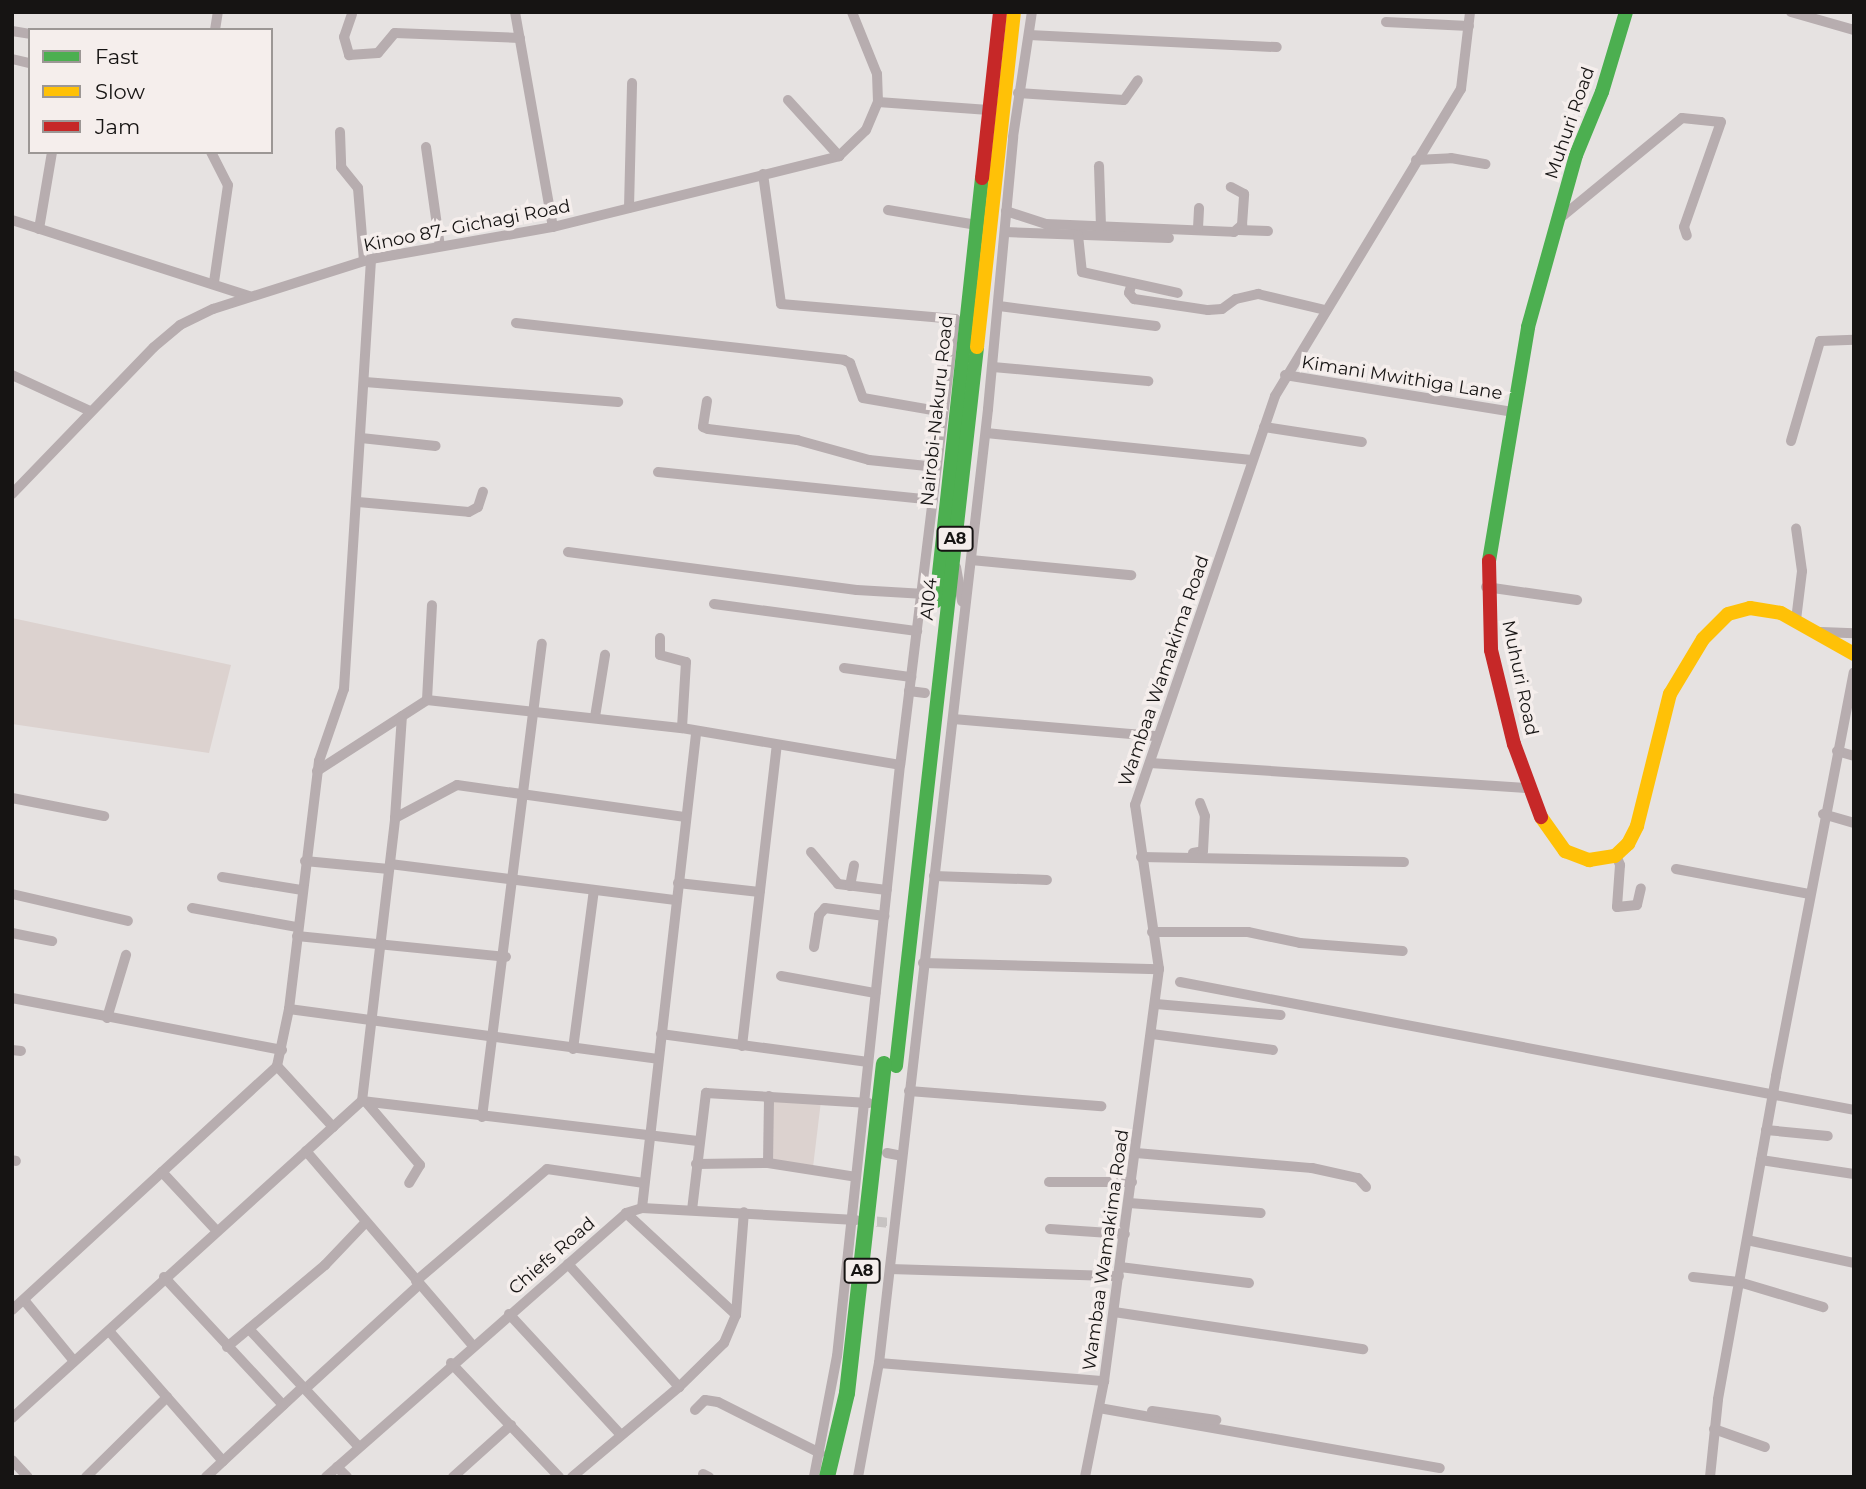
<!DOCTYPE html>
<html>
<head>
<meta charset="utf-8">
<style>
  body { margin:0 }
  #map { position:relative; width:1866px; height:1489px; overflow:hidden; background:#e6e2e1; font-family:Montserrat,sans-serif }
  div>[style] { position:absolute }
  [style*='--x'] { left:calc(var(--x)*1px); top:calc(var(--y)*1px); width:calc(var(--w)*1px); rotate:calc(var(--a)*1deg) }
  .built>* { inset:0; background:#dcd2cf }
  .street-tunnel>* { height:10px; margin-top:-5px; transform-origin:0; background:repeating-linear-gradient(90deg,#c7c3c2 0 10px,transparent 0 15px) }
  .street>* { height:10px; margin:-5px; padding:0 5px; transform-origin:5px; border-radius:5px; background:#b7adaf }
  .fast>* { height:14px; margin:-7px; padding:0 7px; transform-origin:7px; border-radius:7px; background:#4caf50 }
  .slow>* { height:14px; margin:-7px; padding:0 7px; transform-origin:7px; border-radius:7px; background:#ffc107 }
  .jam>* { height:14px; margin:-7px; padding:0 7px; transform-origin:7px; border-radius:7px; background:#c62828 }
  .fast-bridge>* { height:16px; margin:-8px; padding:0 8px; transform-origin:8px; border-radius:8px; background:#4caf50 }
  span { translate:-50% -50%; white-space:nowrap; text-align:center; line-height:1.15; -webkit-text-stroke:7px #f5eeec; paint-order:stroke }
  .shield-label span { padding:2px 5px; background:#f5eeec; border:2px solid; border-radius:5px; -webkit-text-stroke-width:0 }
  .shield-label { font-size:16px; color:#161413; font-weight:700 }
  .street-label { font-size:18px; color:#161413 }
  .frame { position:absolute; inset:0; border:14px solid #161413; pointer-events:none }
  .legend { position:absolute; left:28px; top:28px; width:245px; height:126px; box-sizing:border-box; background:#f5eeec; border:2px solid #9c9795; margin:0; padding:9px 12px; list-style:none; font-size:21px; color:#161413 }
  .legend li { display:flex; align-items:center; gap:14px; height:35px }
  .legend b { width:35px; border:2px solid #9c9795 }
</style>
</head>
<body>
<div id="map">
  <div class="built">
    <div style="clip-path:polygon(12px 618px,231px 665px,209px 753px,12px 724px)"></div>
    <div style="clip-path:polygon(771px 1097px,821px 1101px,813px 1167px,770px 1161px)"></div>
  </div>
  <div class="street-tunnel">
    <div style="--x:862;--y:1220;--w:28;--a:6"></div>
  </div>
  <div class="street">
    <div style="--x:515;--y:12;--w:218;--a:80"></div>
    <div style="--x:1791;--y:12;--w:66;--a:15.9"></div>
    <div style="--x:352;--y:14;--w:24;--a:109"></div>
    <div style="--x:344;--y:37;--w:19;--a:74"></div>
    <div style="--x:349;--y:55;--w:29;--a:-4"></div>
    <div style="--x:378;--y:53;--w:26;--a:-50"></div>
    <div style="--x:395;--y:33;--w:125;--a:2.3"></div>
    <div style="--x:1386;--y:22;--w:83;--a:2.8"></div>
    <div style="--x:215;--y:30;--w:18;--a:-81"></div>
    <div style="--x:12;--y:31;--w:18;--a:9"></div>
    <div style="--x:1029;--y:35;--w:248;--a:2.8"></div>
    <div style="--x:12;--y:59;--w:18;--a:13"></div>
    <div style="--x:1018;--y:93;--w:106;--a:3.8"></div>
    <div style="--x:1124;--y:100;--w:24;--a:-55"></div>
    <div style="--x:788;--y:100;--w:76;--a:47.7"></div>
    <div style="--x:878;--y:102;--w:111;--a:4.1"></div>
    <div style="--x:340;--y:132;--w:35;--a:88"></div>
    <div style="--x:341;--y:167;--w:27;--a:51"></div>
    <div style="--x:358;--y:188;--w:73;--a:85.3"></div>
    <div style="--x:426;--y:147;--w:100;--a:82"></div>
    <div style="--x:211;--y:152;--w:37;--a:63"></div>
    <div style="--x:228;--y:185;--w:98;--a:98.2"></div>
    <div style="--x:1416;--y:160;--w:35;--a:-3"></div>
    <div style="--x:1451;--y:158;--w:35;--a:10"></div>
    <div style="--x:1099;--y:166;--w:59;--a:88.1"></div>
    <div style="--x:763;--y:174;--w:131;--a:82.1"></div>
    <div style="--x:781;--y:304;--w:175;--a:4.9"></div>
    <div style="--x:955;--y:319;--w:449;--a:97"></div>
    <div style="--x:900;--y:765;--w:594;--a:96.08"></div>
    <div style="--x:837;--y:1356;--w:123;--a:100.8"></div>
    <div style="--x:629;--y:208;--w:125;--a:-88.6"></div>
    <div style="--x:888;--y:210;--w:90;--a:9.6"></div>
    <div style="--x:1006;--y:211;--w:42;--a:18"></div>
    <div style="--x:1046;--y:224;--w:188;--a:2.4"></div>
    <div style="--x:1234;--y:232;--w:11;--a:-41"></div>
    <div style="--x:1242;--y:225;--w:31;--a:-86"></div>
    <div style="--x:1244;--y:194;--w:15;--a:-152"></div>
    <div style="--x:1559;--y:219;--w:159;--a:-39.4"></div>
    <div style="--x:1682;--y:118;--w:39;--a:6"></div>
    <div style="--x:1721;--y:122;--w:111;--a:109.4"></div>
    <div style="--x:1684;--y:227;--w:9;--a:72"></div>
    <div style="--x:12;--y:220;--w:249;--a:17.8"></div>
    <div style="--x:1198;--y:228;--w:20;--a:-87"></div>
    <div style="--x:39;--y:229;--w:78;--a:-80.4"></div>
    <div style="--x:1238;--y:230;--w:30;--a:2"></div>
    <div style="--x:1005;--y:232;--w:164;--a:2.1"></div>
    <div style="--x:1078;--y:235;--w:37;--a:84"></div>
    <div style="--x:1082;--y:272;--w:98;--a:12.3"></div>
    <div style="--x:1132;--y:283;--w:10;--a:107"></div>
    <div style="--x:1129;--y:293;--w:8;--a:50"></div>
    <div style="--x:1134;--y:299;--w:75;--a:8.5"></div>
    <div style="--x:1208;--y:310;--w:14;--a:-4"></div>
    <div style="--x:1222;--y:309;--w:17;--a:-36"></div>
    <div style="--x:1236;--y:299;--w:23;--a:-13"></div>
    <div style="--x:1258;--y:294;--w:69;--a:13.4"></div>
    <div style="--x:999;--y:306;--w:158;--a:7.3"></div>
    <div style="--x:516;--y:323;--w:330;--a:6.4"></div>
    <div style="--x:844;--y:360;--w:7;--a:27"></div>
    <div style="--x:850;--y:363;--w:37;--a:70"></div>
    <div style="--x:863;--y:398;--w:81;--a:9.9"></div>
    <div style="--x:993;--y:367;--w:156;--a:5.2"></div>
    <div style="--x:12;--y:375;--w:86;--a:24.8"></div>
    <div style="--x:1285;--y:375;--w:232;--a:9.2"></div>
    <div style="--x:365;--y:382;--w:254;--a:4.5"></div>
    <div style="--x:707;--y:401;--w:26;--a:99"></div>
    <div style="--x:703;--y:427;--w:5;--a:22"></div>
    <div style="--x:708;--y:429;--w:90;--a:7"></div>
    <div style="--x:797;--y:440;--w:75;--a:15.5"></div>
    <div style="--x:869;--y:460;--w:68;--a:5.9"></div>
    <div style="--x:1264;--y:427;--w:99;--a:8.7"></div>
    <div style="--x:986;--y:433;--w:267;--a:5.8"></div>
    <div style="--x:361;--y:438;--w:75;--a:6.1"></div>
    <div style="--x:1791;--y:441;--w:104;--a:-73.8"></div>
    <div style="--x:1820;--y:341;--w:34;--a:-2"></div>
    <div style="--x:658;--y:472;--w:276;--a:5.8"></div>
    <div style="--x:12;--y:494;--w:204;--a:-46"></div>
    <div style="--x:154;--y:347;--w:34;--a:-40"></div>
    <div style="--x:180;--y:325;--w:37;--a:-26"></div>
    <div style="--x:213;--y:309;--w:166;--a:-17.6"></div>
    <div style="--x:371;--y:259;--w:185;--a:-10"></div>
    <div style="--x:553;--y:227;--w:295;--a:-13.9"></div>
    <div style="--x:839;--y:156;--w:37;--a:-44"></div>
    <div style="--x:866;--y:130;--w:30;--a:-67"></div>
    <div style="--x:878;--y:102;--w:28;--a:-92"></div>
    <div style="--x:877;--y:74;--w:67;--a:-112"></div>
    <div style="--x:358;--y:502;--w:111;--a:5.1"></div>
    <div style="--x:469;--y:512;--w:10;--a:-29"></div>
    <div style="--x:478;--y:507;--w:16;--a:-72"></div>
    <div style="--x:568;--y:552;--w:291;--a:7.5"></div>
    <div style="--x:857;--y:590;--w:68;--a:3.4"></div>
    <div style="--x:971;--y:560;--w:161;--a:5.4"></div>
    <div style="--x:956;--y:567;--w:35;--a:80"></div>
    <div style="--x:1486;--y:587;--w:92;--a:8.1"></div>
    <div style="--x:714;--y:604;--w:205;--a:7.6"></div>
    <div style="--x:1796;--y:620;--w:49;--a:-83"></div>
    <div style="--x:1802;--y:571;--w:43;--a:-97.9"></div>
    <div style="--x:1821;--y:632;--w:33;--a:2"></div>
    <div style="--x:660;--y:638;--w:17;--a:90"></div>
    <div style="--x:660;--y:655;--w:27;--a:15"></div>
    <div style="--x:686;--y:662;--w:66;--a:93.5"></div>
    <div style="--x:844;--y:668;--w:68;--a:7.7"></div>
    <div style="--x:909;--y:691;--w:16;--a:7"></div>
    <div style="--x:427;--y:700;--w:95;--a:-87"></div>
    <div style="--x:595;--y:717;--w:63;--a:-80.8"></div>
    <div style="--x:953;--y:719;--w:205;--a:4.8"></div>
    <div style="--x:1837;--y:751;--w:18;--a:16"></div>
    <div style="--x:1150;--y:763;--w:380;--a:3.8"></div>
    <div style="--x:317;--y:771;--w:131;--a:-32.8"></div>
    <div style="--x:427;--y:700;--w:257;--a:6.3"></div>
    <div style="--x:682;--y:728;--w:221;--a:9.6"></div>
    <div style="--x:12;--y:798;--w:94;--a:11.1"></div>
    <div style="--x:1823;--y:814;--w:32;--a:16"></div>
    <div style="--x:395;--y:818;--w:70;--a:-28"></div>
    <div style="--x:457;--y:785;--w:231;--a:8"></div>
    <div style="--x:811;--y:852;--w:42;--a:49.8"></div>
    <div style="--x:838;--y:884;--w:49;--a:7"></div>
    <div style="--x:1193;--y:853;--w:10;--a:-11"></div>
    <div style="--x:1203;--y:851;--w:35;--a:-87"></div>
    <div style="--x:1205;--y:816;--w:14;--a:-111"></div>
    <div style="--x:1616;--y:855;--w:11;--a:68"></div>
    <div style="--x:1620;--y:865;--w:42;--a:94.1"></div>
    <div style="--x:1617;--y:907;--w:20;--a:-6"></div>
    <div style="--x:1637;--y:905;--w:17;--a:-77"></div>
    <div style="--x:1141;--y:857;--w:263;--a:1.1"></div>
    <div style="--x:305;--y:861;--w:84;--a:5.4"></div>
    <div style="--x:390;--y:864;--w:288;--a:7.2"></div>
    <div style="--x:1676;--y:869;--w:135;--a:10.6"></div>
    <div style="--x:934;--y:876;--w:113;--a:2"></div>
    <div style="--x:222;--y:877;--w:80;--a:9.3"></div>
    <div style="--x:678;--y:883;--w:82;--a:6.3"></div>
    <div style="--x:850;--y:886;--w:21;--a:-79"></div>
    <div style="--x:12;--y:894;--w:119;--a:13.1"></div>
    <div style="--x:192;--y:908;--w:107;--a:10.3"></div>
    <div style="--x:1152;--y:932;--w:96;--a:0"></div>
    <div style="--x:1248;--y:932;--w:53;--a:11.9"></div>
    <div style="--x:1300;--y:943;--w:103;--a:4.4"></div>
    <div style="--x:12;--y:933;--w:41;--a:11.3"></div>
    <div style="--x:297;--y:936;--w:210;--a:5.7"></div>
    <div style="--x:814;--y:947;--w:32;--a:-81"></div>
    <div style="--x:819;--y:915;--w:9;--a:-49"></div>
    <div style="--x:825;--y:908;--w:60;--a:7.7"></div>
    <div style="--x:923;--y:963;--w:236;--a:1.5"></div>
    <div style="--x:781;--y:976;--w:96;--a:10.3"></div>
    <div style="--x:1180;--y:982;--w:686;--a:10.75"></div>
    <div style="--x:12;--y:998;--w:275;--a:10.9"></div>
    <div style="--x:1156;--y:1004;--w:125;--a:5"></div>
    <div style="--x:289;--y:1009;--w:372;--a:7.7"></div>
    <div style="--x:107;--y:1018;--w:66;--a:-73.2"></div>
    <div style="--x:661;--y:1034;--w:209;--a:7.7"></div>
    <div style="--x:1152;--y:1034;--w:122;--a:7.5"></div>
    <div style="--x:742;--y:1046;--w:303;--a:-83.4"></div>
    <div style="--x:573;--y:1049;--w:160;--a:-82.5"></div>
    <div style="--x:12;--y:1050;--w:9;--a:6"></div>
    <div style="--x:277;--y:1066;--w:83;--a:47.4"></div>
    <div style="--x:909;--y:1091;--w:193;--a:4.5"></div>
    <div style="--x:362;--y:1101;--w:338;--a:6.8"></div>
    <div style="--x:366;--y:1102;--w:83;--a:49.4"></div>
    <div style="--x:420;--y:1165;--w:21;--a:121"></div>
    <div style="--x:482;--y:1117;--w:477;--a:-82.8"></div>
    <div style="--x:1766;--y:1130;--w:62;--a:5.5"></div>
    <div style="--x:306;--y:1151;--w:255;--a:49.4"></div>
    <div style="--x:887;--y:1153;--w:15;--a:11"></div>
    <div style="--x:1136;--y:1153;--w:177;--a:4.9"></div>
    <div style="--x:1312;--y:1168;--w:47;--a:12.3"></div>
    <div style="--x:1358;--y:1178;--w:12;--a:48"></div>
    <div style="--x:12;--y:1160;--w:4;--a:14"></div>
    <div style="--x:1761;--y:1160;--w:94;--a:8.6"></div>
    <div style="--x:768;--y:1163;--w:67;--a:-89.1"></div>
    <div style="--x:696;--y:1164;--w:72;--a:-0.8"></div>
    <div style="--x:768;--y:1163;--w:89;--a:9"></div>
    <div style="--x:162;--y:1172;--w:78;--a:47.1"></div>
    <div style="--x:1049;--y:1182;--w:83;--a:0"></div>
    <div style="--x:1129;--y:1203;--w:132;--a:4.3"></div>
    <div style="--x:642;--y:1208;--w:480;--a:-83.5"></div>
    <div style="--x:692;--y:1210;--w:118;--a:-83.2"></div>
    <div style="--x:706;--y:1093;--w:163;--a:3.5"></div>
    <div style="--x:626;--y:1213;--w:150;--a:42.8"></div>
    <div style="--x:1050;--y:1229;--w:75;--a:3.8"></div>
    <div style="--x:1747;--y:1240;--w:109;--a:12.1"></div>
    <div style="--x:568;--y:1264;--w:166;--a:47.9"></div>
    <div style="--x:1120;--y:1267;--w:130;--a:7.1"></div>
    <div style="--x:890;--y:1269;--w:229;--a:1.8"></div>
    <div style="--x:164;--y:1277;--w:175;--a:47.1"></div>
    <div style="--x:1693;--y:1277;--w:46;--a:6.2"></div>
    <div style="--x:1739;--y:1282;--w:88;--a:16.6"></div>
    <div style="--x:416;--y:1281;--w:172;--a:-40.5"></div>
    <div style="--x:547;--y:1169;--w:98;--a:8.2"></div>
    <div style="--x:24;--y:1300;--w:79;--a:50.7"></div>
    <div style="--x:12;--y:1310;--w:360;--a:-42.6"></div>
    <div style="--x:277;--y:1066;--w:58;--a:-78.1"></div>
    <div style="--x:289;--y:1009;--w:250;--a:-83.1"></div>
    <div style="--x:319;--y:761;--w:76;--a:-70.9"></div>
    <div style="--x:344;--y:689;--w:431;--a:-86.4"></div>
    <div style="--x:1114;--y:1312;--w:252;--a:8.5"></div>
    <div style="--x:509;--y:1314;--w:165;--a:47.2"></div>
    <div style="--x:249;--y:1329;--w:161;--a:47"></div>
    <div style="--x:109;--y:1331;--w:173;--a:48.8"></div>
    <div style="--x:227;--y:1347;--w:128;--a:-39.9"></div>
    <div style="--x:325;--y:1265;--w:58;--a:-46.4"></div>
    <div style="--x:451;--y:1363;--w:157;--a:46.5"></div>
    <div style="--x:879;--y:1363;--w:226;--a:4.6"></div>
    <div style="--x:305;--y:1389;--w:154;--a:-42.4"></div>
    <div style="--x:1099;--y:1408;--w:346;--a:10"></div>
    <div style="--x:695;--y:1410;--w:14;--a:-45"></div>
    <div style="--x:705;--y:1400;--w:13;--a:9"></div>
    <div style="--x:718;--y:1402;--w:114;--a:26.6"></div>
    <div style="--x:1152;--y:1411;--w:65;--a:8"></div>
    <div style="--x:12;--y:1418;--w:472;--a:-42.2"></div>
    <div style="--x:362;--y:1101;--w:285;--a:-83.3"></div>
    <div style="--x:395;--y:818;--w:102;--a:-86.1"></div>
    <div style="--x:1714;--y:1429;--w:54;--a:19.4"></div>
    <div style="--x:12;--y:1460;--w:23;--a:47"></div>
    <div style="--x:337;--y:1467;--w:14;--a:45"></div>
    <div style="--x:703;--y:1474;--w:7;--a:27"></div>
    <div style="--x:86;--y:1477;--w:114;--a:-44.6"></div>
    <div style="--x:206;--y:1477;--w:132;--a:-42.9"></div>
    <div style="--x:326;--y:1477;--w:400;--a:-41.3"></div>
    <div style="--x:626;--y:1213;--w:17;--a:-17"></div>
    <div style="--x:642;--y:1208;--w:214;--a:3.2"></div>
    <div style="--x:453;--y:1477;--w:78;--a:-41.9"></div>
    <div style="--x:572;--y:1477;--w:140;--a:-40.1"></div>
    <div style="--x:679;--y:1387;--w:63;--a:-44.4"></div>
    <div style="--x:724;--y:1343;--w:30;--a:-67"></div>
    <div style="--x:736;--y:1315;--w:103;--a:-85.6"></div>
    <div style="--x:858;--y:1477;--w:116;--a:-79.6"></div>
    <div style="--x:879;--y:1363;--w:960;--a:-83.48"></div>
    <div style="--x:988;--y:409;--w:273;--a:-84.7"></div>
    <div style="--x:1013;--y:137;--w:126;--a:-81.4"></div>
    <div style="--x:1085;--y:1477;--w:98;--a:-78.8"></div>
    <div style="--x:1104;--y:1381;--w:416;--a:-82.4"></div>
    <div style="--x:1159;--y:969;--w:166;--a:-98.3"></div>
    <div style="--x:1135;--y:805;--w:432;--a:-71.1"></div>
    <div style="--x:1275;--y:396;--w:359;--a:-58.8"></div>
    <div style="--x:1461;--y:89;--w:78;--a:-83.3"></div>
    <div style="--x:1710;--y:1477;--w:78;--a:-84.1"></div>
    <div style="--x:1718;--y:1399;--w:328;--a:-79.8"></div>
    <div style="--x:1776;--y:1076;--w:411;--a:-79.1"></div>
  </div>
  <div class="fast">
    <div style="--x:1489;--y:561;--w:237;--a:-80.5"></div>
    <div style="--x:1528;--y:327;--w:179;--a:-74.4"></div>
    <div style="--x:1576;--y:155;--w:68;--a:-67.6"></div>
    <div style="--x:1602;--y:92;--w:84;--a:-73.3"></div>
    <div style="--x:936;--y:601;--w:425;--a:-83.8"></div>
    <div style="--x:896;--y:1066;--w:724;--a:-83.57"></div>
  </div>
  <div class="slow">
    <div style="--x:977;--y:347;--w:337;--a:-83.7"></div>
    <div style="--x:1541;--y:817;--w:42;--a:54.8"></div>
    <div style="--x:1565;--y:851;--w:26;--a:21"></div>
    <div style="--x:1589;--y:860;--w:26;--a:-9"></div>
    <div style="--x:1615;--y:856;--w:18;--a:-43"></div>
    <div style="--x:1628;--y:844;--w:20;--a:-63"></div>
    <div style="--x:1637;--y:826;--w:136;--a:-76"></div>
    <div style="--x:1670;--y:694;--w:64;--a:-59"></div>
    <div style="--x:1703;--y:639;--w:35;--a:-45"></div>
    <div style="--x:1728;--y:614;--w:23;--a:-15"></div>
    <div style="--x:1750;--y:608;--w:31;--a:9"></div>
    <div style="--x:1781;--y:613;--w:84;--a:29.3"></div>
  </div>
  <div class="jam">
    <div style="--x:982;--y:178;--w:167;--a:-83.8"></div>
    <div style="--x:1489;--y:561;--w:89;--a:88.7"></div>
    <div style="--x:1491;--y:650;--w:97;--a:76.3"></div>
    <div style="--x:1514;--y:744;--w:78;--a:69.7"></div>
  </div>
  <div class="fast-bridge">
    <div style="--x:827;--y:1477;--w:86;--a:-76.6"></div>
    <div style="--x:847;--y:1393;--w:331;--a:-83.6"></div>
  </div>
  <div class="shield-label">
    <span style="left:955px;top:539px">A8</span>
    <span style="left:862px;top:1271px">A8</span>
  </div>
  <div class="street-label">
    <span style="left:1570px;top:123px;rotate:-71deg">Muhuri Road</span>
    <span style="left:467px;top:226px;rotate:-11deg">Kinoo 87- Gichagi Road</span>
    <span style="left:1402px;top:378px;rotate:9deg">Kimani Mwithiga Lane</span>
    <span style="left:937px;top:411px;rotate:-84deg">Nairobi-Nakuru Road</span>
    <span style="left:929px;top:599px;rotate:-84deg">A104</span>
    <span style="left:1164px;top:671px;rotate:-71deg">Wambaa Wamakima Road</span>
    <span style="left:1520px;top:678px;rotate:78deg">Muhuri Road</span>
    <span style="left:1106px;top:1250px;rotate:-82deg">Wambaa Wamakima Road</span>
    <span style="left:552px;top:1256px;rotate:-41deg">Chiefs Road</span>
  </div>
  <div class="frame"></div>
  <ul class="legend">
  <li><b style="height:9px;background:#4caf50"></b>Fast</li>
  <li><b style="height:9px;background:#ffc107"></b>Slow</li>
  <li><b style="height:9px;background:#c62828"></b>Jam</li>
  </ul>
</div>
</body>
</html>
